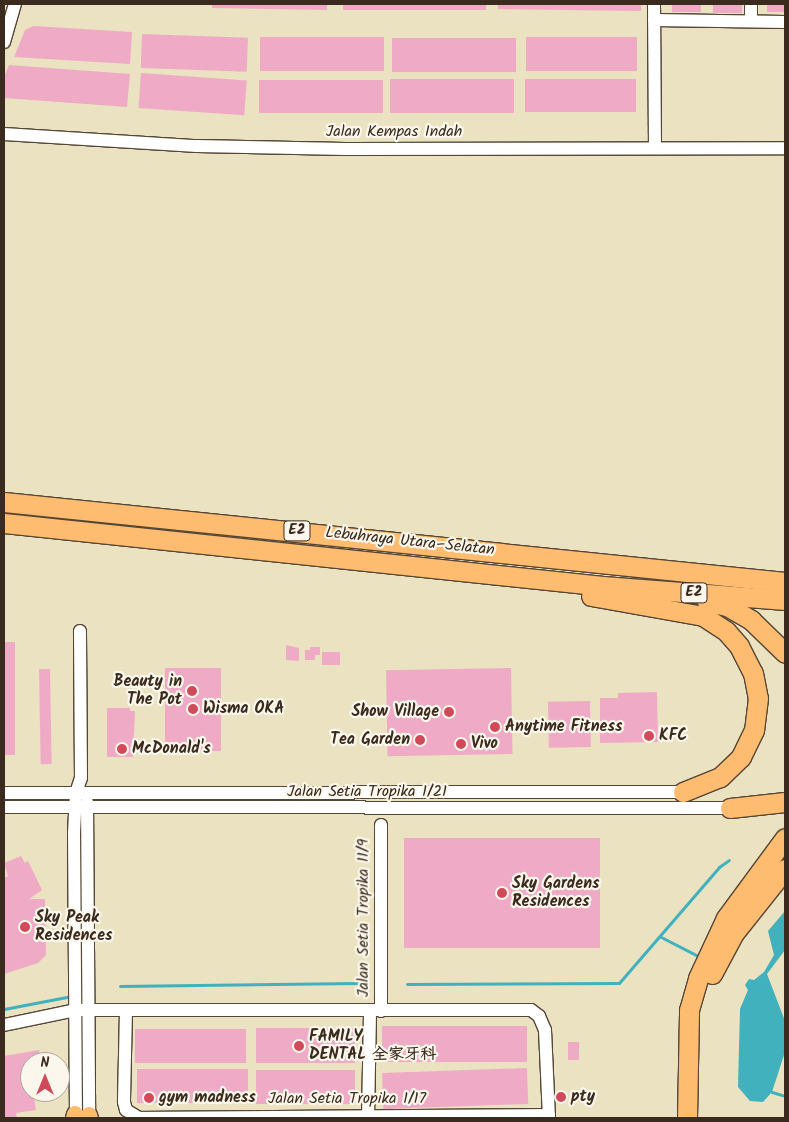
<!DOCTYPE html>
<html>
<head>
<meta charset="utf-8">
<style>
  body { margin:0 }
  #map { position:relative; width:789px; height:1122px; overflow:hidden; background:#eae2c0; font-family:Kalam,"LXGW WenKai TC",sans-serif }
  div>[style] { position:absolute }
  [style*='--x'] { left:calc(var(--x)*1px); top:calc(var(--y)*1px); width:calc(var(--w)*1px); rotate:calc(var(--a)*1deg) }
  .water>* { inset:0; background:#42b1be }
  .stream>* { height:3px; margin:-1.5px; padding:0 1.5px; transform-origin:1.5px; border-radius:1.5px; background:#42b1be }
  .building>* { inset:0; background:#efabc6; transform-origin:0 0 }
  .roads { filter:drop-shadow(1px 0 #554636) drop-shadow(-1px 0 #554636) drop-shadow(0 1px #554636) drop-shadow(0 -1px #554636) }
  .minor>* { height:12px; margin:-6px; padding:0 6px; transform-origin:6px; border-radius:6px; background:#fff }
  .major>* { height:16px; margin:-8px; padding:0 8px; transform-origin:8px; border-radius:8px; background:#fdbc70 }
  .highway>* { height:19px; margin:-9.5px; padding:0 9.5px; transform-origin:9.5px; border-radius:9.5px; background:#fdbc70 }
  .dots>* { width:14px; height:14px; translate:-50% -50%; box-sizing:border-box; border:2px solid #fbf7ec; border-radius:50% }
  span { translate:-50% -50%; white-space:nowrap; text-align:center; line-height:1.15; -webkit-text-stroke:4.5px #fbf7ec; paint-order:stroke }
  .shield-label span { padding:1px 4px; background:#fbf7ec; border:1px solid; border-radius:4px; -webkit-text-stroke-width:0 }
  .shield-label { font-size:15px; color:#3b2a1e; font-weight:700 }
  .street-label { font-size:16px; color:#3b2a1e }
  .poi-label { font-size:16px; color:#3b2a1e; font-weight:700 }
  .right { translate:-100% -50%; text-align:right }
  .left { translate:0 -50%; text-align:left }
  .frame { position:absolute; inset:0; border:5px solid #3b2a1e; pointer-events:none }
  .north { position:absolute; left:20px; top:1052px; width:50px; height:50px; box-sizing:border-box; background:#fbf7ec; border:1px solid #aea59a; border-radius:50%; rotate:0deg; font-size:14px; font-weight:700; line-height:20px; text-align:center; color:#3b2a1e }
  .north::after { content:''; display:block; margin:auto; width:18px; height:22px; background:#d1495b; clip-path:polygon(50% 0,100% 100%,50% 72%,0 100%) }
</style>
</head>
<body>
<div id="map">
  <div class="water">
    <div style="clip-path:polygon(785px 911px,785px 950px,767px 974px,785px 1021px,784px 1055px,772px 1092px,763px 1102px,750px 1101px,738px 1087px,740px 1009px,748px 990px,745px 985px,749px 979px,754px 980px,764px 972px,774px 955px,768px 931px)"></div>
  </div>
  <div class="stream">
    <div style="--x:661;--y:937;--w:44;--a:27.1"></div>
    <div style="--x:407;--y:984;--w:212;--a:-0.3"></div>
    <div style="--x:619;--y:983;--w:153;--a:-49.2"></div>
    <div style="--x:719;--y:867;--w:12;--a:-35"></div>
    <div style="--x:120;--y:986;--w:238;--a:-0.7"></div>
    <div style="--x:4;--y:1009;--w:69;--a:-10.8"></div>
    <div style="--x:772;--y:1092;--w:14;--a:17"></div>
  </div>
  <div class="building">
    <div style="clip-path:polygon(212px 4px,327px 4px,327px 10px,212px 8px)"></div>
    <div style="left:343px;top:4px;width:143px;height:6px"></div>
    <div style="clip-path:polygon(498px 4px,641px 4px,641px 11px,498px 9px)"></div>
    <div style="left:672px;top:4px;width:29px;height:8px"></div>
    <div style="left:713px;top:4px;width:29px;height:9px"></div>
    <div style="left:767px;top:4px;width:18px;height:8px"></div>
    <div style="clip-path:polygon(33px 26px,132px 32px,130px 64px,14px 57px,25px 30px)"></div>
    <div style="left:142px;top:34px;width:106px;height:34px;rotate:2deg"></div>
    <div style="left:260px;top:37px;width:124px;height:34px"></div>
    <div style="left:526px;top:37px;width:111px;height:34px"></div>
    <div style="left:392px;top:38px;width:124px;height:34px"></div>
    <div style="clip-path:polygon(9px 65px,130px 74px,127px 107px,4px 98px,4px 77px)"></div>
    <div style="left:141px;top:73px;width:106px;height:35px;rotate:4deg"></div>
    <div style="left:390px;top:79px;width:124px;height:34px"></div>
    <div style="left:525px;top:79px;width:111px;height:33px"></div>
    <div style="left:259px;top:80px;width:124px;height:33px"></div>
    <div style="left:4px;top:642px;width:11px;height:113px"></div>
    <div style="clip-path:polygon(286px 645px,299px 648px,299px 661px,286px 660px)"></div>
    <div style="clip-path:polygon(310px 647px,320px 647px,320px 655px,315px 655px,315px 660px,305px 660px,305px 650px,310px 650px)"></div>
    <div style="left:340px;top:652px;width:13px;height:18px;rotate:90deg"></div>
    <div style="left:165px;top:668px;width:56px;height:83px"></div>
    <div style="left:511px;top:668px;width:86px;height:125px;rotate:89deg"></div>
    <div style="left:50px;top:669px;width:95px;height:11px;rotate:89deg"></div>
    <div style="clip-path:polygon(657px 692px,658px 742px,600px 743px,600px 698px,618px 698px,618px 693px)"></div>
    <div style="left:590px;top:701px;width:46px;height:42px;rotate:89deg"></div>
    <div style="clip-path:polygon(107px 708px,130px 708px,130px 711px,135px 711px,133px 757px,107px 757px)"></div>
    <div style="left:404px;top:838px;width:196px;height:110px"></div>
    <div style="clip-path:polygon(21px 856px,25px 863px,28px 861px,42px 890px,29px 899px,45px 899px,46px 955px,38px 963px,4px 974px,4px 878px,8px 876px,4px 863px)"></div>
    <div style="left:527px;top:1026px;width:36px;height:145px;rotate:90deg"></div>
    <div style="left:256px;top:1028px;width:99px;height:35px"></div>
    <div style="left:135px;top:1029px;width:111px;height:34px"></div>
    <div style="left:568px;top:1042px;width:11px;height:18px"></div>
    <div style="clip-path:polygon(39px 1050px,41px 1062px,30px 1062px,30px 1092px,33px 1092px,36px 1110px,16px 1113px,17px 1118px,4px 1118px,4px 1056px)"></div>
    <div style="left:527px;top:1068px;width:36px;height:145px;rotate:88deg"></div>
    <div style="left:137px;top:1069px;width:111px;height:34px"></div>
    <div style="left:256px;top:1070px;width:99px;height:34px"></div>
  </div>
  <div class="roads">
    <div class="minor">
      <div style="--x:654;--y:4;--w:144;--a:89.6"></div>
      <div style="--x:654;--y:20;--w:131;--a:0.9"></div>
      <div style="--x:751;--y:21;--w:17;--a:-90"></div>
      <div style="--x:4;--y:42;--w:40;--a:-74"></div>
      <div style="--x:4;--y:134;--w:193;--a:3.6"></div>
      <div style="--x:197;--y:146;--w:148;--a:1.2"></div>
      <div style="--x:345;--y:149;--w:440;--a:-0.1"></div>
      <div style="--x:4;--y:793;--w:679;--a:-0.08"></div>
      <div style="--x:87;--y:802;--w:316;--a:89.6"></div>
      <div style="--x:4;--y:807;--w:726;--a:0.08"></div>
      <div style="--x:126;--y:1011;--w:91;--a:91.3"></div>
      <div style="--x:124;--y:1102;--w:8;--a:76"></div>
      <div style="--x:126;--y:1110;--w:15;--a:32"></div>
      <div style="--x:139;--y:1118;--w:410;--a:-0.4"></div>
      <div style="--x:381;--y:1011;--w:186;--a:-90"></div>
      <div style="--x:4;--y:1025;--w:74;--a:-11.8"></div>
      <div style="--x:76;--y:1010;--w:455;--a:0"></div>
      <div style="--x:531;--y:1010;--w:10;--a:37"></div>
      <div style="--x:539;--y:1016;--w:15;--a:67"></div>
      <div style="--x:545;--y:1030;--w:88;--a:87.4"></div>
      <div style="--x:76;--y:1118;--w:285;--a:-90.4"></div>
      <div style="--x:74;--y:833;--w:40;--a:-87.1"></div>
      <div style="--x:76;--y:793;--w:16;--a:-72"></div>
      <div style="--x:81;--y:778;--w:147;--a:-90.4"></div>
      <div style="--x:368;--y:1118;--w:107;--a:-88.9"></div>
    </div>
    <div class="major">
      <div style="--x:89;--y:1115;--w:3;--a:72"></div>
      <div style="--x:74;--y:1118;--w:4;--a:-76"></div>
    </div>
    <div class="highway">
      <div style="--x:4;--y:502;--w:785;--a:5.85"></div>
      <div style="--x:4;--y:523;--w:602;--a:6"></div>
      <div style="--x:603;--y:586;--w:183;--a:4.4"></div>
      <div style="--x:591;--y:596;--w:114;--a:10.1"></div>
      <div style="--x:703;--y:616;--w:27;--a:33"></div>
      <div style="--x:726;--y:631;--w:20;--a:49"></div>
      <div style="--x:739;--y:646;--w:30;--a:63"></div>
      <div style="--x:753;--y:673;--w:25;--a:79"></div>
      <div style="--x:758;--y:698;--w:32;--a:97"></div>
      <div style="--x:754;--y:730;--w:30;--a:116"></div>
      <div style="--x:741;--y:757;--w:29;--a:136"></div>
      <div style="--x:720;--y:777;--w:40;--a:158"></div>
      <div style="--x:707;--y:602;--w:20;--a:11"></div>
      <div style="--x:727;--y:606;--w:28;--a:30"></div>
      <div style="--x:751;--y:620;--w:47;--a:44.1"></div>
      <div style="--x:730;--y:808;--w:55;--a:-6.2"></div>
      <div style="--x:712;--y:974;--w:47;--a:-61.8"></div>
      <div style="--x:734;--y:933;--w:82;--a:-51.4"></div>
      <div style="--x:687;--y:1118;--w:108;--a:-88.9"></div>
      <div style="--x:689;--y:1010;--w:33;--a:-74"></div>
      <div style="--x:698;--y:978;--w:66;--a:-65"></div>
      <div style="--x:726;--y:918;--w:99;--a:-53.6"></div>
    </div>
  </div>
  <div class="dots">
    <div style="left:192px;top:691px;background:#d1495b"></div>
    <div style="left:193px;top:709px;background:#d1495b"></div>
    <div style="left:449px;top:712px;background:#d1495b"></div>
    <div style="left:495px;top:727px;background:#d1495b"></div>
    <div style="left:649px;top:736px;background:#d1495b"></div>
    <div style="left:420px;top:740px;background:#d1495b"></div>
    <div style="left:461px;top:744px;background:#d1495b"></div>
    <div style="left:122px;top:749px;background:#d1495b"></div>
    <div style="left:502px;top:893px;background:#d1495b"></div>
    <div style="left:25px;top:927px;background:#d1495b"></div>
    <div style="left:299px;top:1046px;background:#d1495b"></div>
    <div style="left:561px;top:1097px;background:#d1495b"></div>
    <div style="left:149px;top:1098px;background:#d1495b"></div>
  </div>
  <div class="shield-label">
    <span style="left:297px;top:531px">E2</span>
    <span style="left:694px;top:593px">E2</span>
  </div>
  <div class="street-label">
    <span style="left:394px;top:132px">Jalan Kempas Indah</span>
    <span style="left:410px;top:542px;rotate:6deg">Lebuhraya Utara–Selatan</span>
    <span style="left:367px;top:792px">Jalan Setia Tropika 1/21</span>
    <span style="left:364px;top:918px;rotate:-90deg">Jalan Setia Tropika 11/9</span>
    <span style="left:347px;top:1099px">Jalan Setia Tropika 1/17</span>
  </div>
  <div class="poi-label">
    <span class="right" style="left:182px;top:691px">Beauty in<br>The Pot</span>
    <span class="left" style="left:203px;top:709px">Wisma OKA</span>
    <span class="right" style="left:439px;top:712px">Show Village</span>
    <span class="left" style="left:505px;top:727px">Anytime Fitness</span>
    <span class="left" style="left:659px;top:736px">KFC</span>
    <span class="right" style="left:410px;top:740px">Tea Garden</span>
    <span class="left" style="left:471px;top:744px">Vivo</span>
    <span class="left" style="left:132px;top:749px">McDonald's</span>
    <span class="left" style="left:512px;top:893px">Sky Gardens<br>Residences</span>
    <span class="left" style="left:35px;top:927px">Sky Peak<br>Residences</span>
    <span class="left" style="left:309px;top:1046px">FAMILY<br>DENTAL 全家牙科</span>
    <span class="left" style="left:571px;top:1097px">pty</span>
    <span class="left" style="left:159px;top:1098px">gym madness</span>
  </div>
  <div class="frame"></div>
  <div class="north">N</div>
</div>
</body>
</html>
